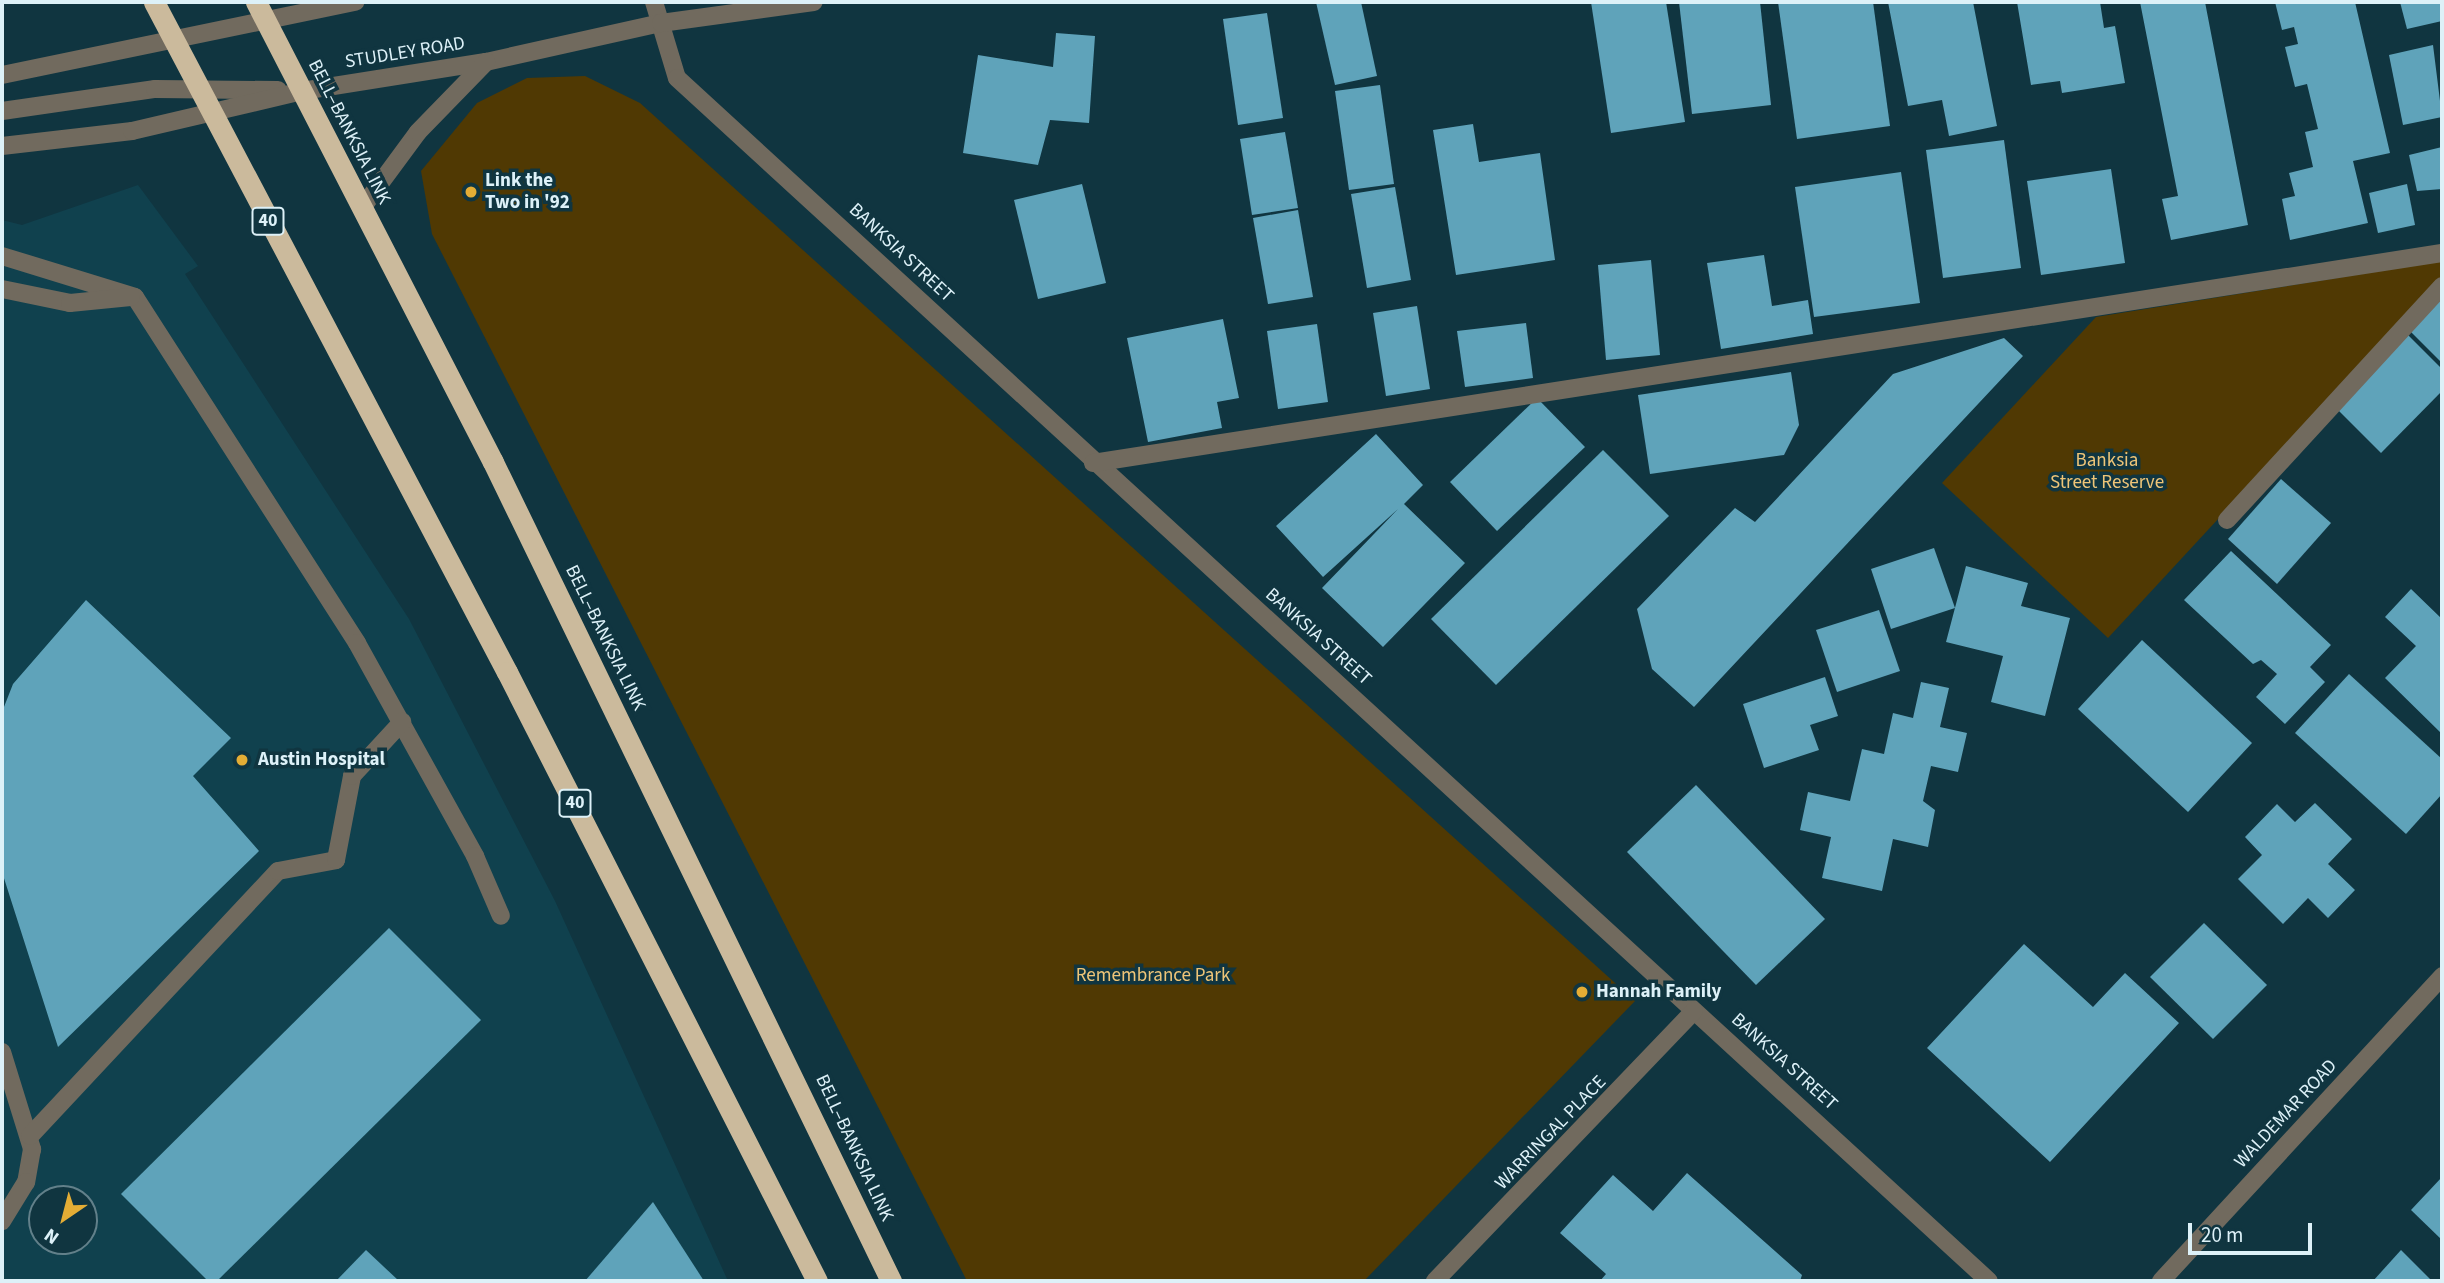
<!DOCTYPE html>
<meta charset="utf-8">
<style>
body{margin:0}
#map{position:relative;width:2444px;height:1283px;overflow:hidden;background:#103540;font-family:"Source Sans 3",sans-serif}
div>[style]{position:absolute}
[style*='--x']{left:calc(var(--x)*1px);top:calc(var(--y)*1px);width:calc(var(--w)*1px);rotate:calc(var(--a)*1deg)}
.built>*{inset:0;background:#10414e}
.green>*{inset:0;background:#503903}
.building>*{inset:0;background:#5fa3ba}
.minor>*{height:18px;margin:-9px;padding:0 9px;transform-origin:9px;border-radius:9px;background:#716a5e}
.highway>*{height:21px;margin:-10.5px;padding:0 10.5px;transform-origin:10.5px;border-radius:10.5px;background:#cbba9c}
.dots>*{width:19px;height:19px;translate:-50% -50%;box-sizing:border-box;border:4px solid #103540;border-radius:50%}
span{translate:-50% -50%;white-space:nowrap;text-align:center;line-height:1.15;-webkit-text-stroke:7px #103540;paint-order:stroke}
.shield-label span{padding:2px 5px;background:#103540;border:2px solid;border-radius:5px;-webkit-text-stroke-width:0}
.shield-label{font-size:18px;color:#ddf1f8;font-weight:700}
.street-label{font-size:19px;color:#ddf1f8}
.poi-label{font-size:19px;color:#ddf1f8;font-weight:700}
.left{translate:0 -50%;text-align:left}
.park-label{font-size:19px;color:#eec578}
.frame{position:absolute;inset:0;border:4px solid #ddf1f8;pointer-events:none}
.north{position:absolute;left:28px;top:1185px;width:70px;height:70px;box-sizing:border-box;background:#103540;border:2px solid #62808a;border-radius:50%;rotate:215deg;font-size:19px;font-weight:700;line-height:28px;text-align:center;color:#ddf1f8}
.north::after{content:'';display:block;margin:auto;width:24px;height:32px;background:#e4ad35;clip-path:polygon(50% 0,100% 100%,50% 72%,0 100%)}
.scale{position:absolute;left:2188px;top:1223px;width:124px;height:32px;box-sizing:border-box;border:4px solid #ddf1f8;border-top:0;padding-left:9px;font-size:21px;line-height:24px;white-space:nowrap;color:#ddf1f8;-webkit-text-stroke:5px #103540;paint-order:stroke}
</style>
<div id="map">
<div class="built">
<div style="clip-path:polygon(evenodd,138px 185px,198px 266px,185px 274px,409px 619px,555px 901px,728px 1281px,2px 1281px,2px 220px,22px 225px,138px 185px,42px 1199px,84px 1199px,84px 1241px,42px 1241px,42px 1199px)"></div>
</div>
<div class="green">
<div style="clip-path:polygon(585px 76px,640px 103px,1635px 1001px,1364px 1281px,967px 1281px,432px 234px,421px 171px,477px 103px,527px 78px)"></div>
<div style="clip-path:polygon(2442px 261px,2442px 277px,2108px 638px,1942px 483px,2096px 317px)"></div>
</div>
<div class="building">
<div style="clip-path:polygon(1316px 2px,1361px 2px,1377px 76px,1335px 85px)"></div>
<div style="clip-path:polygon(1591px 2px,1666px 2px,1685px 122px,1611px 133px)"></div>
<div style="clip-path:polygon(1679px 2px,1760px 2px,1771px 105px,1692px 114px)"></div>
<div style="clip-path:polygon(1778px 2px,1873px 2px,1890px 126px,1797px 139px)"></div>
<div style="clip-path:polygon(1888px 2px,1973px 2px,1997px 126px,1949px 136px,1942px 100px,1908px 106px)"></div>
<div style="clip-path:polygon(2017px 2px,2100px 2px,2104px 28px,2115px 26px,2125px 83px,2062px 93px,2060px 81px,2031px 85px)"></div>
<div style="clip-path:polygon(2140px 2px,2205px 2px,2248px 225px,2171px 240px,2162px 199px,2178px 196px)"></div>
<div style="clip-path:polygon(2275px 2px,2355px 2px,2390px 153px,2353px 161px,2368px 223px,2290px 240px,2282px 199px,2295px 196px,2289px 173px,2313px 167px,2305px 132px,2318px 129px,2307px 84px,2295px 87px,2285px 47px,2298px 44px,2294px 27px,2282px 30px)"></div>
<div style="clip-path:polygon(2400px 2px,2442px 2px,2442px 21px,2407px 29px)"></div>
<div style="clip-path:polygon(1267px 13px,1283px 118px,1238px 125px,1223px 19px)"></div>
<div style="clip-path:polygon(1056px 33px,1095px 36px,1089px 123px,1050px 120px,1038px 165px,963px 153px,978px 55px,1053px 67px)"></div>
<div style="clip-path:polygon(2433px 45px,2442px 117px,2403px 125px,2389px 55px)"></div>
<div style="clip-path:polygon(1380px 85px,1394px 184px,1349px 190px,1335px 91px)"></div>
<div style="clip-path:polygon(1473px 124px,1479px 162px,1540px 153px,1555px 260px,1456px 275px,1433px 130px)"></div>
<div style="clip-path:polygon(1285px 132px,1298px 208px,1252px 215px,1240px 139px)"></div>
<div style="clip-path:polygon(2004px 140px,2021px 268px,1943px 278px,1926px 150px)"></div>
<div style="clip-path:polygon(2442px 147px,2442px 189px,2417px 191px,2409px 155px)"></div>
<div style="clip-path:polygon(2111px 169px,2125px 263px,2041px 275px,2027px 181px)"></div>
<div style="clip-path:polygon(1901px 172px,1920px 303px,1814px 317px,1795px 187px)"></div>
<div style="clip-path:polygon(1082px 184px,1106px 283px,1038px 299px,1014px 200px)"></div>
<div style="clip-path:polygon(2407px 184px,2415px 225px,2378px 233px,2369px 193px)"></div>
<div style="clip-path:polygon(1395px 187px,1411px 280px,1367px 288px,1351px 194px)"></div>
<div style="clip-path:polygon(1298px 210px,1313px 297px,1268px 304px,1253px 218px)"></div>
<div style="clip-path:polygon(1764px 255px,1772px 306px,1808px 300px,1813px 334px,1721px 349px,1707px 263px)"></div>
<div style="clip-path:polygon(1651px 260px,1660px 355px,1606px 360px,1598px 265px)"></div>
<div style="clip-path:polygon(2442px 286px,2442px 363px,2404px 325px)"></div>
<div style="clip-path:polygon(1417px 306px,1430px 389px,1386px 396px,1373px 313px)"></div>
<div style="clip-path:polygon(1223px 319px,1239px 398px,1217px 402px,1222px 428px,1148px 442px,1127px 338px)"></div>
<div style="clip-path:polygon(1526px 323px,1533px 378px,1465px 387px,1457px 331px)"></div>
<div style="clip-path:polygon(1317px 324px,1328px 402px,1278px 409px,1267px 331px)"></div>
<div style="clip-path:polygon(2405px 332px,2442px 369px,2442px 391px,2381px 453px,2333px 405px)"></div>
<div style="clip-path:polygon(2004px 338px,2023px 356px,1694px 707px,1652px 669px,1637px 609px,1735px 508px,1755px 522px,1893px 374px)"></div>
<div style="clip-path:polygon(1791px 372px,1799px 425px,1784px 455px,1650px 474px,1638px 395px)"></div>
<div style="clip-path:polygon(1537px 398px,1585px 447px,1497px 531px,1450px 482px)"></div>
<div style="clip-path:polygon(1376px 434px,1423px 485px,1404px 504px,1465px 563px,1383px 647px,1322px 588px,1398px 509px,1323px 577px,1276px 526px)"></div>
<div style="clip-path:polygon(1603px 450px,1669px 516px,1496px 685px,1431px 619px)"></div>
<div style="clip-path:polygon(2281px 479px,2331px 523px,2277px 584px,2228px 539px)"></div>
<div style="clip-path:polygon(1934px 548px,1955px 608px,1891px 629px,1871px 569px)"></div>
<div style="clip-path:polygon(2231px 551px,2331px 645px,2310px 667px,2325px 682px,2285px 724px,2256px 697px,2277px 674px,2261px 660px,2253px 664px,2184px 600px)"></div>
<div style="clip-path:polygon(1966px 566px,2028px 583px,2021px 606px,2070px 618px,2045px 716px,1991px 702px,2003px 656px,1946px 642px)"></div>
<div style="clip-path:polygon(2411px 589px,2442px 619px,2442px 734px,2385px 678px,2416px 646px,2385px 617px)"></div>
<div style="clip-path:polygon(86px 600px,231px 738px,193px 776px,259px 851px,58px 1047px,2px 872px,2px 712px,13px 684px)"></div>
<div style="clip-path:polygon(1879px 610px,1900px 671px,1837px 692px,1816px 630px)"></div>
<div style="clip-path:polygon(2142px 640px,2252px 743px,2188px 812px,2078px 709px)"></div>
<div style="clip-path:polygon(2349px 674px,2442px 759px,2442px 794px,2406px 834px,2295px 733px)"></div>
<div style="clip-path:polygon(1825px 677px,1838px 716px,1810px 725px,1819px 750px,1764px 768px,1743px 704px)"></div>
<div style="clip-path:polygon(1921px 682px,1949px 688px,1940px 727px,1967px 733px,1958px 772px,1931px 766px,1923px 801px,1935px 810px,1928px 847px,1893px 839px,1882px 891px,1822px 878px,1831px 837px,1800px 830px,1808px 792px,1850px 801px,1862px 749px,1884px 754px,1893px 713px,1913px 718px)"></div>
<div style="clip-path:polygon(1696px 785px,1825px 919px,1756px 985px,1627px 852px)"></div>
<div style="clip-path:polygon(2315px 803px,2352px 839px,2328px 864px,2355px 890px,2328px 918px,2308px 898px,2283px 924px,2238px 879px,2262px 855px,2245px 837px,2277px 804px,2295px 822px)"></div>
<div style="clip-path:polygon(2204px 923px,2267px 985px,2213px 1039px,2150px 977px)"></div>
<div style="clip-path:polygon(389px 928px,481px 1020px,217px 1281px,208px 1281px,121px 1194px)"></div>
<div style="clip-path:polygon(2024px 944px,2093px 1007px,2125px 973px,2179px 1023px,2050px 1162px,1927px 1048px)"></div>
<div style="clip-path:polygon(1687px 1173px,1802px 1275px,1800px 1281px,1600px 1281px,1606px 1274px,1560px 1233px,1613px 1175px,1653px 1211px)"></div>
<div style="clip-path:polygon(2442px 1177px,2442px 1240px,2411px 1210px)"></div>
<div style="clip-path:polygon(653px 1202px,704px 1281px,585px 1281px)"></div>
<div style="clip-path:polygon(366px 1250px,399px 1281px,336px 1281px)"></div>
<div style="clip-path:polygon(2401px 1250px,2432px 1281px,2373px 1281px)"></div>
</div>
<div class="minor">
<div style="--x:654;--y:2;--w:79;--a:73.2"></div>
<div style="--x:677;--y:78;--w:1780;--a:42.52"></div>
<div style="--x:2;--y:75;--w:361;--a:-11.7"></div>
<div style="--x:2;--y:111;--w:155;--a:-8.2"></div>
<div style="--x:155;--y:89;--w:123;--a:0.5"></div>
<div style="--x:2;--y:146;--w:131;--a:-6.6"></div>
<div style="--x:132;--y:131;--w:175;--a:-13.2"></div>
<div style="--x:302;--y:91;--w:186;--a:-9"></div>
<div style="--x:486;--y:62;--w:179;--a:-12.6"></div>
<div style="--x:661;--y:23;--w:154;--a:-7.8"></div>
<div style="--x:362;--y:208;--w:94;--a:-53.6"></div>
<div style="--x:418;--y:132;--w:98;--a:-45.8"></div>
<div style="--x:2;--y:256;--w:139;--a:17.1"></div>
<div style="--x:135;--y:297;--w:411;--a:57.3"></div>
<div style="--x:357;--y:643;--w:244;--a:61"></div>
<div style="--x:475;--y:856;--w:65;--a:66.6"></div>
<div style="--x:2;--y:289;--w:69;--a:11.6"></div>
<div style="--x:70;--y:303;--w:61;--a:-5.6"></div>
<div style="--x:1093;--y:463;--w:1365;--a:-8.85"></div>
<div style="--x:2227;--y:520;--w:318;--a:-47.4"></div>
<div style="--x:2;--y:1052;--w:102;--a:72.8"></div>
<div style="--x:32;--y:1149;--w:34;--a:100"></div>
<div style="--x:26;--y:1182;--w:46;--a:121.6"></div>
<div style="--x:30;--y:1136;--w:363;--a:-46.9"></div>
<div style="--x:278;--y:871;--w:59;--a:-10.7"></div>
<div style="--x:336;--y:860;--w:86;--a:-79.2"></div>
<div style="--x:352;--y:776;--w:74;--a:-47.2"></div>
<div style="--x:1435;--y:1281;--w:374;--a:-46.2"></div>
<div style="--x:2161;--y:1281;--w:415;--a:-47.3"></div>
</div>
<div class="highway">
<div style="--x:154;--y:2;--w:757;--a:62.22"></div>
<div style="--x:507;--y:672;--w:683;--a:63.02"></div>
<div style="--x:256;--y:2;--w:517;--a:62.74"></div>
<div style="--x:493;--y:462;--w:911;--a:64.08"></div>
</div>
<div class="dots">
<div style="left:471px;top:192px;background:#e4ad35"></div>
<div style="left:242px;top:760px;background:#e4ad35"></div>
<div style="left:1582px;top:992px;background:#e4ad35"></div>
</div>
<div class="shield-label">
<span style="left:268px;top:221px">40</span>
<span style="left:575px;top:803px">40</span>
</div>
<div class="street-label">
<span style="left:405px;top:53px;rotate:-9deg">STUDLEY ROAD</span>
<span style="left:349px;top:132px;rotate:63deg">BELL–BANKSIA LINK</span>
<span style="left:901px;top:253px;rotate:43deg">BANKSIA STREET</span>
<span style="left:1318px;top:637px;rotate:42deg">BANKSIA STREET</span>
<span style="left:605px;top:638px;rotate:64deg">BELL–BANKSIA LINK</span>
<span style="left:1784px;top:1062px;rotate:42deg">BANKSIA STREET</span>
<span style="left:2286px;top:1114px;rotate:-47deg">WALDEMAR ROAD</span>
<span style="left:1551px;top:1133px;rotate:-46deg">WARRINGAL PLACE</span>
<span style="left:854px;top:1148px;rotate:65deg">BELL–BANKSIA LINK</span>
</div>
<div class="poi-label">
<span class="left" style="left:485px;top:192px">Link the<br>Two in '92</span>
<span class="left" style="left:258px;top:760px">Austin Hospital</span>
<span class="left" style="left:1596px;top:992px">Hannah Family</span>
</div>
<div class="park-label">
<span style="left:2107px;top:472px">Banksia<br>Street Reserve</span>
<span style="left:1153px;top:976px">Remembrance Park</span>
</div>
<div class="frame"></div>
<div class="north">N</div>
<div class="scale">20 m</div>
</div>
